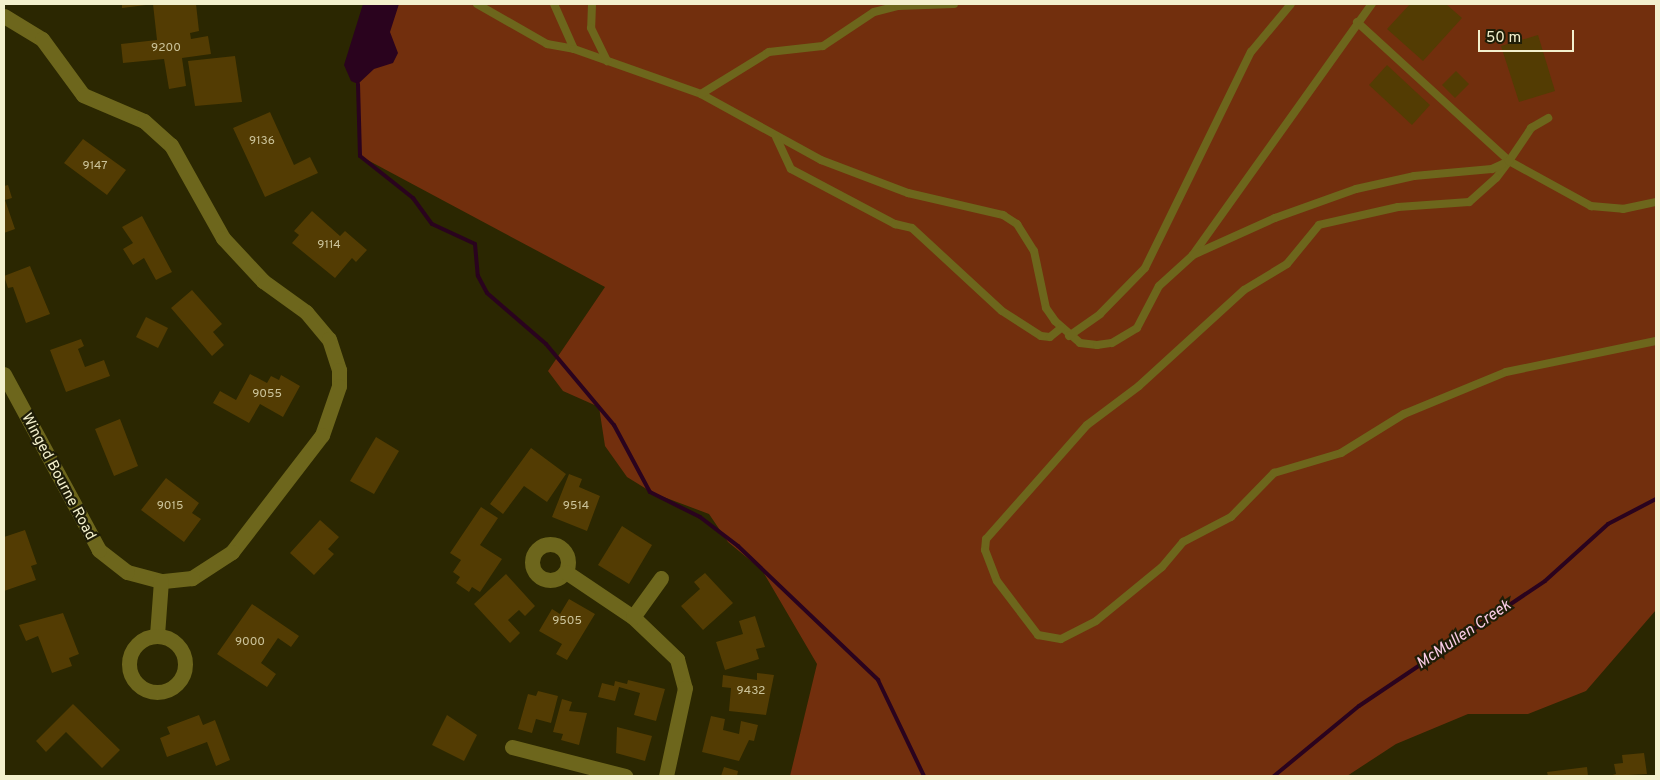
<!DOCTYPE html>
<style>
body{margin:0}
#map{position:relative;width:1660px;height:780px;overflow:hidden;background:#2b2701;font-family:Overpass,sans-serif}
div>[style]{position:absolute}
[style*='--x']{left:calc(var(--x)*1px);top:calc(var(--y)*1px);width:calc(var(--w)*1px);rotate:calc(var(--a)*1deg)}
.green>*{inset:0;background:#722f0d}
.water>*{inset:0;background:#2a031e}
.stream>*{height:4px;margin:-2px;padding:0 2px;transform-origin:2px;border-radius:2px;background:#2a031e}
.building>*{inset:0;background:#533c03}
.service>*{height:8px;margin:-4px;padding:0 4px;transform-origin:4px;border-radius:4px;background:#6d661c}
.minor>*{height:15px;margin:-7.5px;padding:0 7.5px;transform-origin:7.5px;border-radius:7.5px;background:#6d661c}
.minor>.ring{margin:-7.5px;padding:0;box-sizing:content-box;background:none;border:15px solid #6d661c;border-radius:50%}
span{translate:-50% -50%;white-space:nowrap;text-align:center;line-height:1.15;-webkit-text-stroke:4.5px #1f1d07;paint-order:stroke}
.number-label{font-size:12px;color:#cbc39a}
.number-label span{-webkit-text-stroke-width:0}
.street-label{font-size:15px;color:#f3f0cd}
.water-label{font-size:16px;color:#fbcde7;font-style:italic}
.frame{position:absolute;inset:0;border:5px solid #f3f0cd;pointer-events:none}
.scale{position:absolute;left:1478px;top:30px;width:96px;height:22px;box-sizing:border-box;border:2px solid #f3f0cd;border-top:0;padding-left:6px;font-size:15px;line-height:18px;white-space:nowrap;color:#f3f0cd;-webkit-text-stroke:4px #1f1d07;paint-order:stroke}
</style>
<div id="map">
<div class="green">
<div style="clip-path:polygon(375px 4px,1656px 4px,1656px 610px,1586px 691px,1528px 714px,1468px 714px,1396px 744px,1347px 776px,790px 776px,817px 664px,762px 570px,728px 542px,709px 514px,653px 493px,627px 477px,605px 446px,599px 407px,563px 391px,548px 371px,605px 287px,360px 156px,358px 84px,350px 65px)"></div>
</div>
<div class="water">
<div style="clip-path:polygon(363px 4px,399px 4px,390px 32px,398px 53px,393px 63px,374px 69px,358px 84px,351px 81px,344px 65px)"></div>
</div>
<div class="stream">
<div style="--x:358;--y:84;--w:72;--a:88.4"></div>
<div style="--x:360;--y:156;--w:68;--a:38.4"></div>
<div style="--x:413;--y:198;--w:32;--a:54"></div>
<div style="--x:432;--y:224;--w:47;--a:24.9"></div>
<div style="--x:475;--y:244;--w:32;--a:85"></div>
<div style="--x:478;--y:276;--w:19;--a:62"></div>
<div style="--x:487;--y:293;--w:78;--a:40.8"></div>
<div style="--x:546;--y:344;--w:106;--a:50"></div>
<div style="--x:614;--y:425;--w:76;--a:61.8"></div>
<div style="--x:650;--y:492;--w:56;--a:26.6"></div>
<div style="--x:700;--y:517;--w:48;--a:37.3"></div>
<div style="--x:738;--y:546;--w:194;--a:43.7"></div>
<div style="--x:878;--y:680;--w:106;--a:64.4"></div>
<div style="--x:1274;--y:776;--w:110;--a:-39.5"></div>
<div style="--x:1359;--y:706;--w:224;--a:-33.9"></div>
<div style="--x:1545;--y:581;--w:85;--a:-42.1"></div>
<div style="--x:1608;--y:524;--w:54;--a:-27.5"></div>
</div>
<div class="building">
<div style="clip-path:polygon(122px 4px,146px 4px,146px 5px,122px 8px)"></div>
<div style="clip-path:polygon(153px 4px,196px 4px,199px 31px,190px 33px,191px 39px,208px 36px,211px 54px,182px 58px,186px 86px,169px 89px,164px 59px,123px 63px,121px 44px,157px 40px)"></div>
<div style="clip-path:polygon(1410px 4px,1446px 4px,1462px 18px,1423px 61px,1387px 29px)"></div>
<div style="clip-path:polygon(1538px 35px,1555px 91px,1519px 102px,1501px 46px)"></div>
<div style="clip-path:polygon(235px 56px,242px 102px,195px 106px,188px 61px)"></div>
<div style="clip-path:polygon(1387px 65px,1430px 105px,1412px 125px,1369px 85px)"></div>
<div style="clip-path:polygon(1456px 71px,1469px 84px,1455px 98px,1442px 85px)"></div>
<div style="clip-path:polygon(270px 112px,294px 165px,310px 157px,318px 173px,265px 197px,233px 128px)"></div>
<div style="clip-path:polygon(83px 139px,126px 170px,107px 195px,64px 163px)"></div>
<div style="clip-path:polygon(8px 185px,12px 198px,5px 200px,15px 229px,4px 233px,4px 186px)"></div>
<div style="clip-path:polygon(312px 211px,340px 236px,345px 231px,367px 250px,356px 262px,352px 258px,335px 278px,292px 243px,299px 235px,294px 231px)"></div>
<div style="clip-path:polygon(142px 216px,172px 272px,156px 280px,144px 258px,133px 265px,123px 249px,133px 243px,122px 227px)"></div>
<div style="clip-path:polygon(30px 266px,50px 314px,26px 323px,13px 287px,8px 288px,4px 276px)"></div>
<div style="clip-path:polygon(192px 290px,222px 324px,213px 332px,224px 345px,212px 356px,171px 308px)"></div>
<div style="clip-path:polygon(146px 317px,168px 328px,158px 348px,136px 337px)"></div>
<div style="clip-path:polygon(81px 339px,84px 346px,78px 349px,85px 367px,104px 360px,110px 376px,66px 392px,50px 350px)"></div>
<div style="clip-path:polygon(250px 374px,267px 383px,271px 376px,279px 380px,281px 375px,300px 386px,283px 417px,260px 404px,249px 423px,213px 403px,220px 391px,236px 400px)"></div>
<div style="clip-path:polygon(120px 419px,138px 466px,114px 476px,95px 429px)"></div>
<div style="clip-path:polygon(376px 437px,399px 451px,374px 494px,350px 481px)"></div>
<div style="clip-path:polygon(531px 448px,566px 474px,547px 502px,524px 486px,503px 514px,490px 504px)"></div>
<div style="clip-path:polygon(569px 474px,582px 479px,579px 487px,600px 496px,587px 531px,552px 517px)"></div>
<div style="clip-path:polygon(166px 478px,199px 503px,192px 513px,201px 519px,184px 542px,141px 510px)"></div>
<div style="clip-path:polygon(481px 507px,498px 518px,480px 545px,502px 559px,480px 592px,472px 587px,469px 592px,456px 583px,460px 577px,453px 572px,461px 560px,450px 553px)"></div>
<div style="clip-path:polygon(320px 520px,339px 537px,328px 549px,334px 554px,314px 575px,290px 553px)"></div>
<div style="clip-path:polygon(622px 526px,652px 545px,629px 584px,598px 565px)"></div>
<div style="clip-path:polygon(25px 530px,37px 564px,31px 566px,36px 580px,4px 591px,4px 537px)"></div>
<div style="clip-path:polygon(705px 573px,733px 603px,703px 630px,681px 606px,700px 589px,694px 582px)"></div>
<div style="clip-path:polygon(506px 574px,535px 606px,525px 616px,519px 610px,508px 620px,520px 633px,510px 643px,474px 604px)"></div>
<div style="clip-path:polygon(569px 599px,595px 614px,567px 660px,556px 654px,562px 644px,539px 631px,552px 609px,560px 614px)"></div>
<div style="clip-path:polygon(252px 604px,299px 636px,291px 647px,278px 638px,261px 663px,276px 674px,267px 687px,217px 654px)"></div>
<div style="clip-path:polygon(63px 613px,79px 654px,69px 658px,72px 666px,52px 673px,38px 636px,26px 641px,19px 625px)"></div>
<div style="clip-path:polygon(755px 616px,765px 647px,756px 649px,759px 659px,725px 670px,716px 642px,743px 634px,739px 621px)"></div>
<div style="clip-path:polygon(757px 673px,774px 675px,766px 715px,729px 711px,731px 688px,722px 687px,723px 675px,757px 680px)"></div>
<div style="clip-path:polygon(628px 680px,665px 689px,656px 721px,634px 715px,640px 693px,619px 687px,615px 701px,598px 697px,602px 683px,614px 686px,615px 681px,627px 684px)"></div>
<div style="clip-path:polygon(538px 691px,558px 696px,551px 723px,536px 719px,532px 733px,518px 729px,528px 694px,536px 696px)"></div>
<div style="clip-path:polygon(562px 699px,572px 702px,569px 711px,587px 713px,579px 745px,561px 740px,563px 734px,553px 732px)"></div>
<div style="clip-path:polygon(73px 704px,120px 750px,102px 768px,66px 732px,46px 752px,36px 741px)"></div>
<div style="clip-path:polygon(199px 715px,203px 725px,215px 720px,230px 760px,216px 766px,207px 742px,167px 757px,160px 738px,170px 734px,167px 727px)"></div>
<div style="clip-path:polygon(447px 715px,477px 735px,464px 761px,432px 745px)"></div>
<div style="clip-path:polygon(711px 716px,725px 719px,723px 730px,739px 734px,741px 721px,758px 725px,754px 741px,749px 740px,739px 761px,702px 752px)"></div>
<div style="clip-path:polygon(617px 727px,652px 736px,645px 761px,616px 753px)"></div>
<div style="clip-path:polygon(1644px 753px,1647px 774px,1609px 776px,1616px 774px,1614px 764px,1623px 763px,1622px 755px)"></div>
<div style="clip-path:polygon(724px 767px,738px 771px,737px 776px,721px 776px)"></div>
<div style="clip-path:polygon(1587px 767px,1588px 776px,1548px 776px,1547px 772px)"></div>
</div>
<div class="service">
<div style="--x:477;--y:4;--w:81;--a:29.7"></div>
<div style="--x:547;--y:44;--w:27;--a:10"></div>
<div style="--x:554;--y:4;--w:49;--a:66"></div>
<div style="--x:574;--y:49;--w:135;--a:19.5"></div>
<div style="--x:701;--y:94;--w:137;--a:28.8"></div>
<div style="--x:821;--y:160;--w:93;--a:20.8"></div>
<div style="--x:908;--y:193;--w:98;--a:13"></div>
<div style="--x:1003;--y:215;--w:17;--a:33"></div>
<div style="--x:1017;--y:224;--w:32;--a:58"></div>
<div style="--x:1034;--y:251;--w:58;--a:78.1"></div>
<div style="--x:1046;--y:308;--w:16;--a:55"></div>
<div style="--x:1055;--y:321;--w:33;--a:41"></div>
<div style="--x:1080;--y:343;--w:17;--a:7"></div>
<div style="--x:1097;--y:345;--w:15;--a:-8"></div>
<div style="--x:1112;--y:343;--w:29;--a:-31"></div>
<div style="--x:1137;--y:328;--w:47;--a:-62.4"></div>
<div style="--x:1159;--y:286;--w:45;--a:-42.3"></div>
<div style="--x:1192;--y:256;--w:310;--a:-54.5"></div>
<div style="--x:592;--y:4;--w:24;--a:92"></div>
<div style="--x:591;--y:28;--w:37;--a:64"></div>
<div style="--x:1357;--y:22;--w:206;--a:42.4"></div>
<div style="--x:1509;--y:161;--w:94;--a:28.8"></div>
<div style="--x:1591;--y:206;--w:32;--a:5"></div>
<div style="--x:1623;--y:209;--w:34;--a:-12"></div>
<div style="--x:701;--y:94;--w:80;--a:-31.7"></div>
<div style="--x:769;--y:52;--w:54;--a:-6.3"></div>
<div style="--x:823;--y:46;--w:61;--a:-33.7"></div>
<div style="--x:874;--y:12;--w:25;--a:-14"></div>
<div style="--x:898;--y:6;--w:56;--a:-2"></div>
<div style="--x:776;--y:137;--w:35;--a:65"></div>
<div style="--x:791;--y:169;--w:118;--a:27.9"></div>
<div style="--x:895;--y:224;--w:17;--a:13"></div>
<div style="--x:912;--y:228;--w:122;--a:42.7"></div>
<div style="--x:1002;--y:311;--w:46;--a:32.7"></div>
<div style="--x:1041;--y:336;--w:9;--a:6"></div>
<div style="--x:1050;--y:337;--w:14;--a:-39"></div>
<div style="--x:1509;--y:161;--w:21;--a:127"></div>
<div style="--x:1496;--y:178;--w:36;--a:138"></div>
<div style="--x:1469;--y:202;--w:71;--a:176"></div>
<div style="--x:1398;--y:207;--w:81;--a:167.2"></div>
<div style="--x:1319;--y:225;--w:50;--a:129.4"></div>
<div style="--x:1287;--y:264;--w:50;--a:148.8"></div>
<div style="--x:1244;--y:290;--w:142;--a:137.6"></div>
<div style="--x:1139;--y:386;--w:65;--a:143.1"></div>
<div style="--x:1087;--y:425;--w:152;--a:131.5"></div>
<div style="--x:986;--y:539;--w:11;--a:95"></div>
<div style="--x:985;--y:550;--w:33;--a:69"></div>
<div style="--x:997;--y:581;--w:68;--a:52.8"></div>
<div style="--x:1038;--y:635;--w:23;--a:10"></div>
<div style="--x:1061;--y:639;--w:39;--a:-27"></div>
<div style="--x:1096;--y:621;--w:85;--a:-39.3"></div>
<div style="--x:1162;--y:567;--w:33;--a:-50"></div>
<div style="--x:1183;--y:542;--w:54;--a:-27.5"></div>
<div style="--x:1231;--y:517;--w:62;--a:-45.7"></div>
<div style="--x:1274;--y:473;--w:70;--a:-16.6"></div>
<div style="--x:1341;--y:453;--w:74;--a:-31.8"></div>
<div style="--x:1404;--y:414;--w:110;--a:-22.4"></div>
<div style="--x:1506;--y:372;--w:153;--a:-11.7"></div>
<div style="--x:1193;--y:255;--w:90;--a:-24.3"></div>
<div style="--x:1275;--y:218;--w:86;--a:-19.7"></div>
<div style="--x:1356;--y:189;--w:59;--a:-12.6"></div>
<div style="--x:1414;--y:176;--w:78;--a:-5.1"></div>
<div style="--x:1492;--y:169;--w:19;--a:-25"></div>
<div style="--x:1509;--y:161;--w:40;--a:-56"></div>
<div style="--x:1531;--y:128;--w:20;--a:-30"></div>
<div style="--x:1069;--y:336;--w:38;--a:-35"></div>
<div style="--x:1100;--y:314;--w:64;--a:-45.6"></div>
<div style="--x:1145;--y:268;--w:241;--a:-63.9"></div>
<div style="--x:1251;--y:52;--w:62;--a:-50.2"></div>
</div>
<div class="minor">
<div style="--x:4;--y:16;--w:44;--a:31.2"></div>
<div style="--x:42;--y:39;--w:69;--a:53.8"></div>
<div style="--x:83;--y:95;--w:66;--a:23.1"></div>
<div style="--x:144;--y:121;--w:36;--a:42"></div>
<div style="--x:171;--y:145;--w:107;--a:60.8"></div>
<div style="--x:223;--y:238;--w:59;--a:47.1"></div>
<div style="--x:263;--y:281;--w:53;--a:35.8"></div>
<div style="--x:306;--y:312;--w:35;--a:50"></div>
<div style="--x:329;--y:339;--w:33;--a:72"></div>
<div style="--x:339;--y:370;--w:16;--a:90"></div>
<div style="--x:339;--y:386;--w:52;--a:109.1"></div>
<div style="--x:322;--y:435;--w:148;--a:127.6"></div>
<div style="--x:232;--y:552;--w:48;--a:147"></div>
<div style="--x:192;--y:578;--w:31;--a:174"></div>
<div style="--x:161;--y:581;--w:35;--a:-165"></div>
<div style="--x:127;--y:572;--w:36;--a:-142"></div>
<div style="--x:99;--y:550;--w:200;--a:-118.4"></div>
<div class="ring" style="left:532px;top:544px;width:21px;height:21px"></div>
<div style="--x:566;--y:572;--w:81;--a:33.9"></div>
<div style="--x:633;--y:617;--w:61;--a:43.7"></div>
<div style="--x:677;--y:659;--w:30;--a:75"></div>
<div style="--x:685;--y:688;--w:90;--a:102.2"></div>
<div style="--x:633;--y:617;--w:48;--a:-54.3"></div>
<div style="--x:157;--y:635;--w:54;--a:-85.8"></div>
<div class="ring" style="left:129px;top:636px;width:41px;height:41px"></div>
<div style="--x:512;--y:747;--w:117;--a:14.4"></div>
</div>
<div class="number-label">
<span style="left:166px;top:49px">9200</span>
<span style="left:262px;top:142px">9136</span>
<span style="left:95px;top:167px">9147</span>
<span style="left:329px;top:246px">9114</span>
<span style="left:267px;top:395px">9055</span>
<span style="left:170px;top:507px">9015</span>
<span style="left:576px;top:507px">9514</span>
<span style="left:567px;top:622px">9505</span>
<span style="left:250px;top:643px">9000</span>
<span style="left:751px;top:692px">9432</span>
</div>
<div class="street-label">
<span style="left:58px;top:477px;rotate:62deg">Winged Bourne Road</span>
</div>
<div class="water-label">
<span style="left:1464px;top:635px;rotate:-34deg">McMullen Creek</span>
</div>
<div class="frame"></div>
<div class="scale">50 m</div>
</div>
